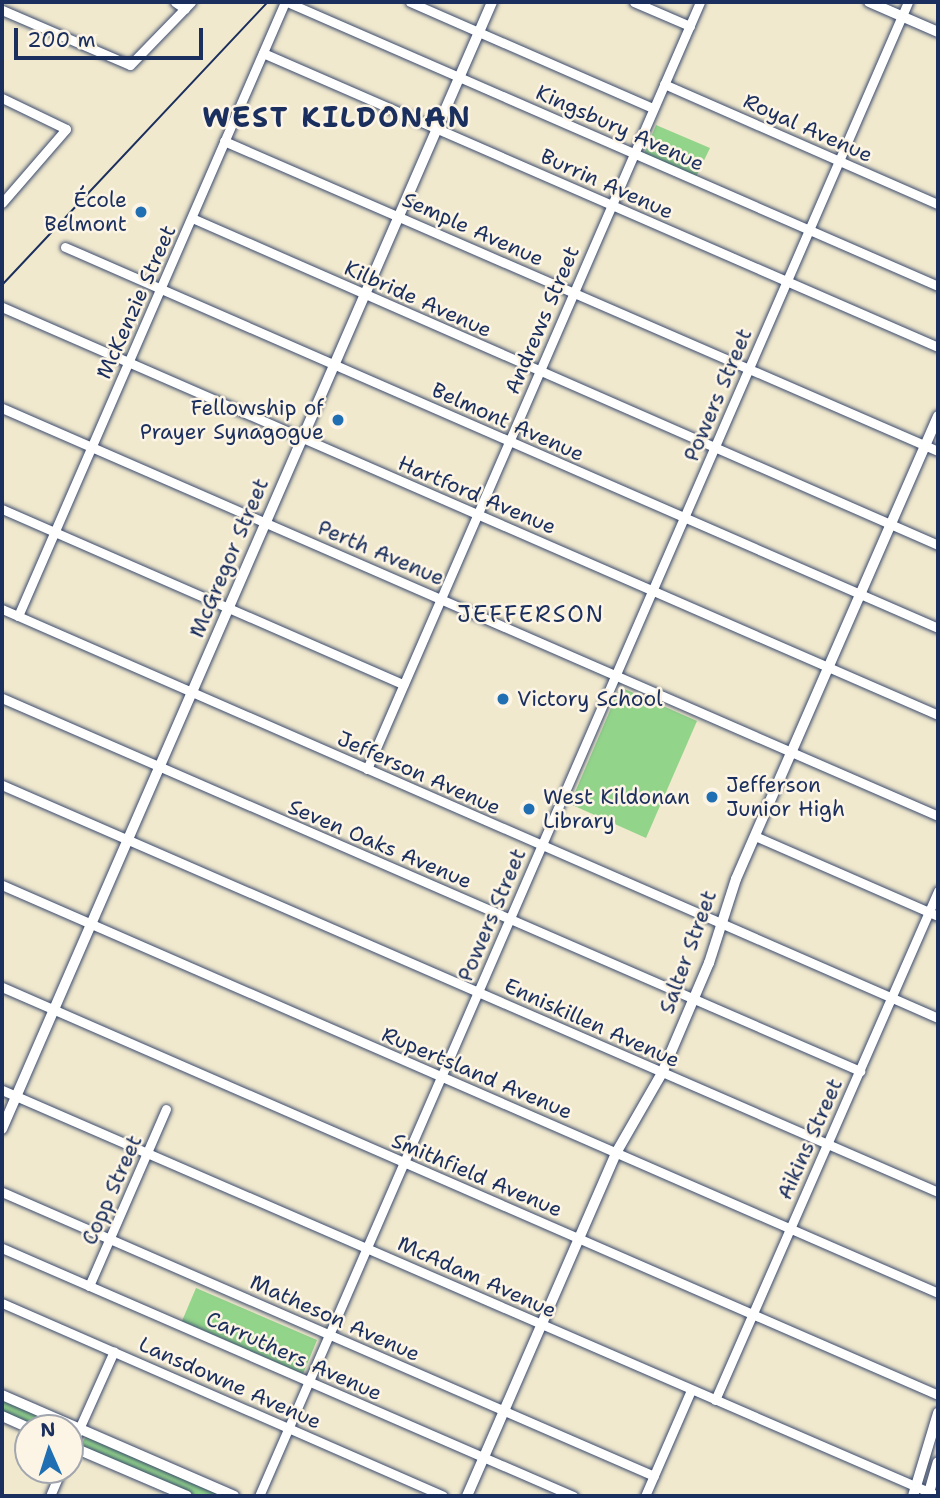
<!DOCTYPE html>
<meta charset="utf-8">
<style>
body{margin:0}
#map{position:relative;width:940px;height:1498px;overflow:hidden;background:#f1e9cd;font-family:"Shantell Sans",sans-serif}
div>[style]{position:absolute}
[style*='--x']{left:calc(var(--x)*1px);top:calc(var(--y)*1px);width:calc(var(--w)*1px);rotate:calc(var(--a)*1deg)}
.green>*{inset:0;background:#93d48b}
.roads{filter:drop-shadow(0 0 2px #3b4b6f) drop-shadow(0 0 2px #3b4b6f)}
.minor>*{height:9px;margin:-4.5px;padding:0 4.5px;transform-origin:4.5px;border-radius:4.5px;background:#fff}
.major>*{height:10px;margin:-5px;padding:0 5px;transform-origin:5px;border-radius:5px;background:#fff}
.rail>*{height:2px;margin:-1px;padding:0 1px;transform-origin:1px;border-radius:1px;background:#1b2f5e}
.dots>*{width:19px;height:19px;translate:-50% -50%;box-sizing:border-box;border:4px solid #fcf5e5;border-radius:50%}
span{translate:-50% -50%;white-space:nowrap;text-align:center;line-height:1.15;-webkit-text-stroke:5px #fcf5e5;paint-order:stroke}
.street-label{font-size:21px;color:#1b2f5e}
.poi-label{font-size:21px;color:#1b2f5e}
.right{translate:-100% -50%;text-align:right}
.left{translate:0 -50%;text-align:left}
.neighbourhood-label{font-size:23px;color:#1b2f5e;letter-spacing:2px}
.district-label{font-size:28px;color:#1b2f5e;font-weight:700;letter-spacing:2px}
.frame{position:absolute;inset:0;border:4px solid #1b2f5e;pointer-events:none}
.north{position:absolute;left:14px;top:1414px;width:70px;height:70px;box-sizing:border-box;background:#fcf5e5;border:2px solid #a2a6af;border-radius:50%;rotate:357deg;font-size:19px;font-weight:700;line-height:28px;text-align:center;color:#1b2f5e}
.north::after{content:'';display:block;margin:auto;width:24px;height:32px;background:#1f6fb2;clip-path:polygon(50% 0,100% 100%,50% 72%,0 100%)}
.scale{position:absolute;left:14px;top:28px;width:189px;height:32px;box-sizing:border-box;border:4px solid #1b2f5e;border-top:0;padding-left:9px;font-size:21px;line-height:24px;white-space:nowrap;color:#1b2f5e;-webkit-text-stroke:5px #fcf5e5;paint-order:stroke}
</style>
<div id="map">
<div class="green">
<div style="clip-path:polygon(656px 125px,710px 148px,696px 177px,644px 154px)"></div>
<div style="clip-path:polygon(620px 687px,697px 721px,646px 838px,570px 804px)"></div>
<div style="clip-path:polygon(196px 1288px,317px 1340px,303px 1374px,182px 1321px)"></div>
<div style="clip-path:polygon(2px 1400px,66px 1428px,38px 1428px,2px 1412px)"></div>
<div style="clip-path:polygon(86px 1437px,223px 1496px,196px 1496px,80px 1445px)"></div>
</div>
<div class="roads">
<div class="minor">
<div style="--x:175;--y:2;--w:12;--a:35"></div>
<div style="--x:287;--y:2;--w:710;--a:23.57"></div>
<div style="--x:410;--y:2;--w:265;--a:23.6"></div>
<div style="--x:634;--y:2;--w:61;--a:23.2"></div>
<div style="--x:2;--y:10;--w:139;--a:23.3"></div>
<div style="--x:130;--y:65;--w:88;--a:-45.9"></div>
<div style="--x:263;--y:53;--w:736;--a:23.54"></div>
<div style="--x:664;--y:84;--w:299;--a:23.7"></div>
<div style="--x:2;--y:98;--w:71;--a:25.8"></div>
<div style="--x:66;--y:129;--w:98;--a:130.9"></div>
<div style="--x:224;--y:141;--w:778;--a:23.47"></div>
<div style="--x:192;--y:218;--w:815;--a:23.67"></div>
<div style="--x:65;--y:247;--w:953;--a:23.58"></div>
<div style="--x:2;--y:307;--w:1021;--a:23.55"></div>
<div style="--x:2;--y:408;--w:1021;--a:23.55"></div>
<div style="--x:2;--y:509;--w:438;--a:23.6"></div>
<div style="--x:2;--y:609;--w:1021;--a:23.6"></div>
<div style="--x:18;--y:616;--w:670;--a:-66.5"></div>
<div style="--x:2;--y:698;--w:936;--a:23.5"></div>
<div style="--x:367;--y:769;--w:836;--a:-66.53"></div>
<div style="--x:2;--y:785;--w:1021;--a:23.5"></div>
<div style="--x:755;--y:836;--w:200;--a:23.6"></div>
<div style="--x:2;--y:885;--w:1021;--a:23.55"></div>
<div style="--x:2;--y:987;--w:1021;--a:23.55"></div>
<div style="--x:2;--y:1090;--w:1020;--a:23.45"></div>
<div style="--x:2;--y:1192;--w:711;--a:23.54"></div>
<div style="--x:2;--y:1248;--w:623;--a:23.48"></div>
<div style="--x:89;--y:1286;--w:193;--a:-66.5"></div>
<div style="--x:2;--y:1303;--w:481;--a:23.6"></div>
<div style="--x:715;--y:1400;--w:556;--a:-66.34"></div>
<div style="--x:70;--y:1449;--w:107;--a:-65.8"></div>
<div style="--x:50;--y:1496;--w:28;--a:-67"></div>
<div style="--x:259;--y:1496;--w:1629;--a:-66.52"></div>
<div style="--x:645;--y:1496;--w:116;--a:-66.5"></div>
</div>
<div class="major">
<div style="--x:869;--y:2;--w:75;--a:23.5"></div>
<div style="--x:2;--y:1129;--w:1229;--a:-66.5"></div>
<div style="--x:2;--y:1395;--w:253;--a:23.5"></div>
<div style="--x:2;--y:1416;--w:30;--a:24"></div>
<div style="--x:70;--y:1446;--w:127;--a:23.1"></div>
<div style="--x:467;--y:1496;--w:374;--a:-66.5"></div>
<div style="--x:616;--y:1153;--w:92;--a:-60.1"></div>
<div style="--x:662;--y:1073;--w:120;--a:-66.9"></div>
<div style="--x:709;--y:963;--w:88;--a:-72.2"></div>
<div style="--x:736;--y:879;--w:505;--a:-66.43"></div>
<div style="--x:913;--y:1496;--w:87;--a:-73.2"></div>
<div style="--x:928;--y:1496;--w:35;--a:-74"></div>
</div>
</div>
<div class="rail">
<div style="--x:2;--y:285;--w:388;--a:-46.8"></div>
</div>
<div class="dots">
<div style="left:141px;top:212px;background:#1f6fb2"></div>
<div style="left:338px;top:420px;background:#1f6fb2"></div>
<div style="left:503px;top:699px;background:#1f6fb2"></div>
<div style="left:712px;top:797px;background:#1f6fb2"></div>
<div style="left:529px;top:809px;background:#1f6fb2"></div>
</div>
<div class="street-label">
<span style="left:620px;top:128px;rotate:24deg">Kingsbury Avenue</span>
<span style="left:808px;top:128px;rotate:24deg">Royal Avenue</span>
<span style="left:607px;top:184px;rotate:24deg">Burrin Avenue</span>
<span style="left:473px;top:229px;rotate:24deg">Semple Avenue</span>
<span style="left:418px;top:299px;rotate:24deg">Kilbride Avenue</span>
<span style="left:136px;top:302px;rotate:-66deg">McKenzie Street</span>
<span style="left:542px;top:320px;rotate:-67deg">Andrews Street</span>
<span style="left:718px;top:395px;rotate:-67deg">Powers Street</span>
<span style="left:508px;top:422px;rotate:24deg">Belmont Avenue</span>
<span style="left:477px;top:495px;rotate:23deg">Hartford Avenue</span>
<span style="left:381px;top:553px;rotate:23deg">Perth Avenue</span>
<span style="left:229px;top:558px;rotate:-67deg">McGregor Street</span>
<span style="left:419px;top:773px;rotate:24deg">Jefferson Avenue</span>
<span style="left:380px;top:844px;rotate:23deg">Seven Oaks Avenue</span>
<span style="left:492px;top:915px;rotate:-67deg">Powers Street</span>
<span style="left:688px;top:952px;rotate:-70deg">Salter Street</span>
<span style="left:592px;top:1023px;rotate:24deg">Enniskillen Avenue</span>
<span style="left:477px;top:1073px;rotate:23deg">Rupertsland Avenue</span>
<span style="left:810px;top:1139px;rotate:-66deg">Aikins Street</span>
<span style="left:477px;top:1175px;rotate:23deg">Smithfield Avenue</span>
<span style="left:112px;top:1190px;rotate:-66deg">Copp Street</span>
<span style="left:477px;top:1277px;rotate:24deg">McAdam Avenue</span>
<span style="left:335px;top:1318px;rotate:24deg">Matheson Avenue</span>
<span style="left:294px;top:1356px;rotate:24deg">Carruthers Avenue</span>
<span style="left:230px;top:1383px;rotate:24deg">Lansdowne Avenue</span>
</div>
<div class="poi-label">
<span class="right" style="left:127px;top:212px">École<br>Belmont</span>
<span class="right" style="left:324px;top:420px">Fellowship of<br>Prayer Synagogue</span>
<span class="left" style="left:517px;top:699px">Victory School</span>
<span class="left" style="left:726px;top:797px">Jefferson<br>Junior High</span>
<span class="left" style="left:543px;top:809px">West Kildonan<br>Library</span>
</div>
<div class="neighbourhood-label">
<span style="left:531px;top:614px">JEFFERSON</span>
</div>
<div class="district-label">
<span style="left:337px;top:117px">WEST KILDONAN</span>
</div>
<div class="frame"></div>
<div class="north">N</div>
<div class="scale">200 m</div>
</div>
